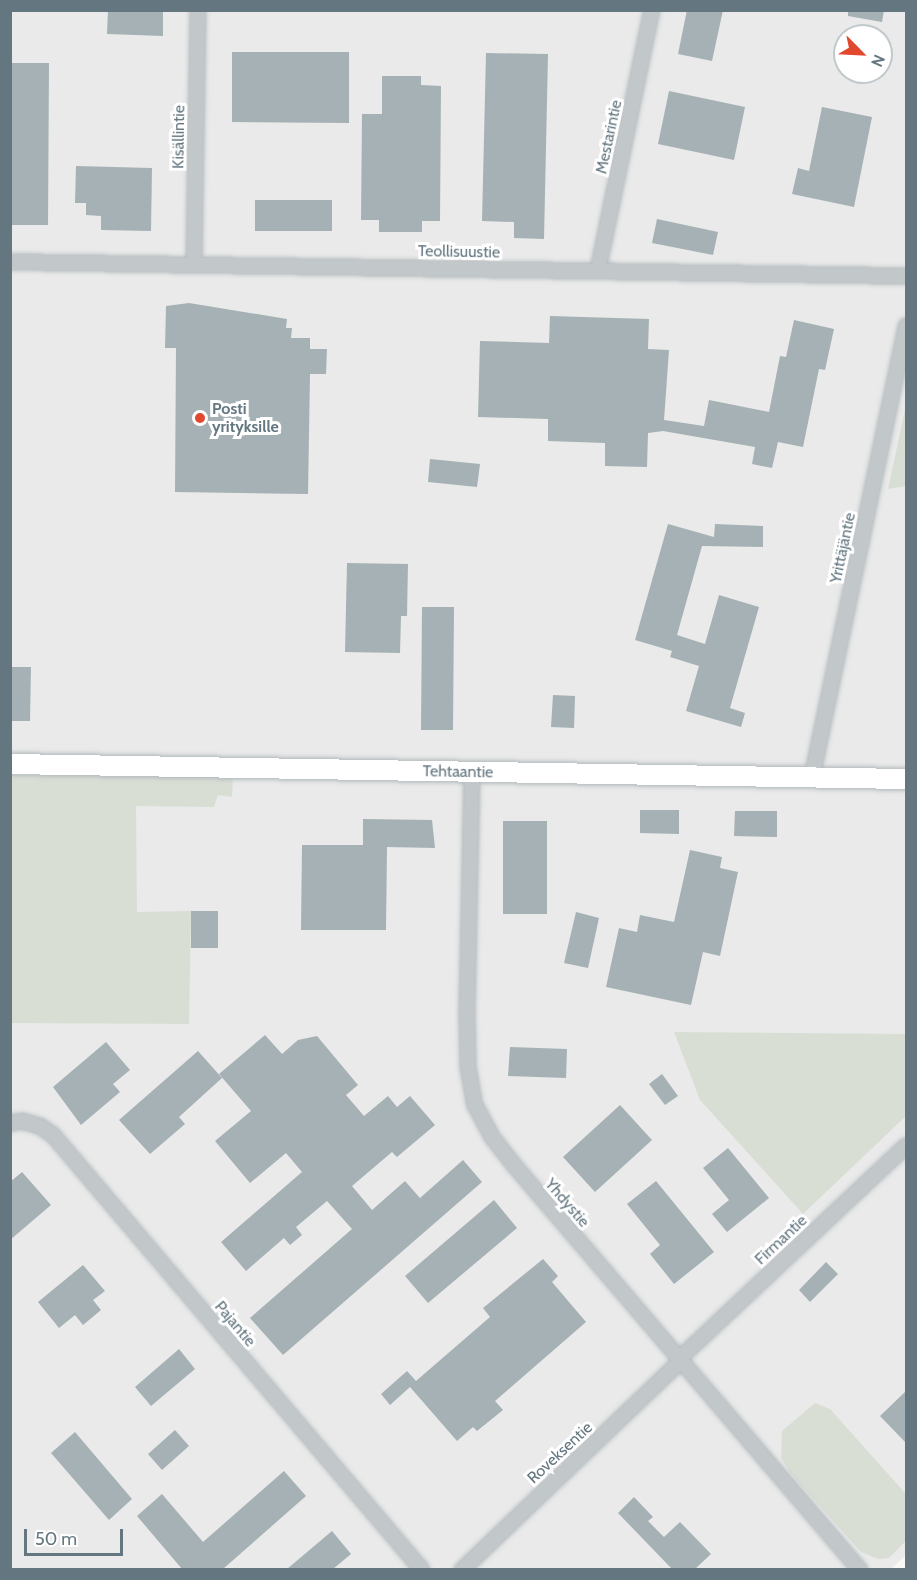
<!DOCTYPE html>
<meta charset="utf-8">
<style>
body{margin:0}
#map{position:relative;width:917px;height:1580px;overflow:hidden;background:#f9f8f6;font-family:Cabin,sans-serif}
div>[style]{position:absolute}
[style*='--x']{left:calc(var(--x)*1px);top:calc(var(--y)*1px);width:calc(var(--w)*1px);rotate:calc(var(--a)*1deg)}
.built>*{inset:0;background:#e9eae9}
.green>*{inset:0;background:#d9ded5}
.building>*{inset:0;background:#a6b1b5}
.roads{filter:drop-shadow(0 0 2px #b2b9bd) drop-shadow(0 0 2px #b2b9bd)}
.street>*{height:14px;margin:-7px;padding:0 7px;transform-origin:7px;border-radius:7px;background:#c2c7ca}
.secondary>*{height:20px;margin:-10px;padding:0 10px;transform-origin:10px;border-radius:10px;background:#fff}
.dots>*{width:16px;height:16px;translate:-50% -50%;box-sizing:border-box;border:3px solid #fff;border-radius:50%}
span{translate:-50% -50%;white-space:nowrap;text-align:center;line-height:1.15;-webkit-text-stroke:6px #fff;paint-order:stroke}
.street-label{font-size:16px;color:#647781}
.poi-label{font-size:16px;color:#647781;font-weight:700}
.left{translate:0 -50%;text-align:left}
.frame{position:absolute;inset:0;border:12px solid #647781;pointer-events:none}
.north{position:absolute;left:833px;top:24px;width:60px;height:60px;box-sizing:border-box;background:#fff;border:2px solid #c1c9cd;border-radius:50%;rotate:114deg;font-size:16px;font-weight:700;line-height:24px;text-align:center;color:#647781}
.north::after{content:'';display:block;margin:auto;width:21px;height:27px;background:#e1482e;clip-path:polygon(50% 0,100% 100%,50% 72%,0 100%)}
.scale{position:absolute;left:24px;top:1529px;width:99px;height:27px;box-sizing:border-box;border:3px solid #647781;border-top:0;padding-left:8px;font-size:18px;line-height:21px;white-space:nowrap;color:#647781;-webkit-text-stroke:4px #fff;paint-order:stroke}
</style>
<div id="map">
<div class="built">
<div style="clip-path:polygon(evenodd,11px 11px,906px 11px,906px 1555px,890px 1570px,11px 1570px,11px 11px,845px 36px,881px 36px,881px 72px,845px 72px,845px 36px)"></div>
</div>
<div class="green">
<div style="clip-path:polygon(906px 405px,906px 486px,888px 489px)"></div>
<div style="clip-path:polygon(11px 775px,233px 775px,232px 797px,218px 795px,214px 807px,136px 806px,137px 912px,191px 911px,189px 1024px,11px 1023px)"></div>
<div style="clip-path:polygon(674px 1032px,906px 1034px,906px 1116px,803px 1214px,700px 1100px)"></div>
<div style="clip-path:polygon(815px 1403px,830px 1409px,906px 1494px,906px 1541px,889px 1558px,878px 1559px,861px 1552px,791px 1474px,781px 1458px,782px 1431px)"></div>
</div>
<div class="building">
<div style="clip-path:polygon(108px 10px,163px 10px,163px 36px,107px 34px)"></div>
<div style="clip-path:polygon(687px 10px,723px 10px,712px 61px,678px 54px)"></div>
<div style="clip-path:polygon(848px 10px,884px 10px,882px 22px,848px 16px)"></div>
<div style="clip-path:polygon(232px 52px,349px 52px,349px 123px,232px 122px)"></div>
<div style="clip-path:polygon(486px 53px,548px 54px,544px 239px,514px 238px,514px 222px,482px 221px)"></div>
<div style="clip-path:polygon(10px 63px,49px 63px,48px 225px,10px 225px)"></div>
<div style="clip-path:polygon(382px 76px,421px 76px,421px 85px,441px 86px,440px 221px,422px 221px,422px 232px,379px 232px,379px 220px,361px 220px,362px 114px,382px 114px)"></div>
<div style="clip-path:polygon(669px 91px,745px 107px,734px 160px,658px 144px)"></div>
<div style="clip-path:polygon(822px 107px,872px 117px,854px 207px,792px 194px,798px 168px,809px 171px)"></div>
<div style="clip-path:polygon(76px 166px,152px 168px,151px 231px,101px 230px,101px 216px,86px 215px,86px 203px,75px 203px)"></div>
<div style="clip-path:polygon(255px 200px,332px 200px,332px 231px,255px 231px)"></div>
<div style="clip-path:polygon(657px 219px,718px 232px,713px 255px,652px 243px)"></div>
<div style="clip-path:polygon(189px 303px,287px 319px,286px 328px,292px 328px,291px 338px,310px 338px,310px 349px,327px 349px,326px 374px,310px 374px,308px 494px,175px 492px,176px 348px,165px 348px,166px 306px)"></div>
<div style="clip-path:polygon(550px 316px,649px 319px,648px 349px,669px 350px,664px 420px,704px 426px,709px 400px,769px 412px,780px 356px,786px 357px,794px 320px,834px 329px,825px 370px,819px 369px,803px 447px,778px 442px,772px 468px,752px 464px,755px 447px,663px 431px,648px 433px,647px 467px,605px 466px,605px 443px,548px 441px,548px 419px,478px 417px,480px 341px,549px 343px)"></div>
<div style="clip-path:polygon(430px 459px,480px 464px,477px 487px,428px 482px)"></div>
<div style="clip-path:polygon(668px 524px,714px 537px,715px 524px,763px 526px,763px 547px,702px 546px,677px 635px,705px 644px,719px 595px,759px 607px,730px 708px,745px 713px,741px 727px,686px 711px,699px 666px,670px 657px,672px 651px,635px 640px)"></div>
<div style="clip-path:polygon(347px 563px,408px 564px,407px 616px,401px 616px,400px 653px,345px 652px)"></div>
<div style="clip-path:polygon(422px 607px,454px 607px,453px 730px,421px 730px)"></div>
<div style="clip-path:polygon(10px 667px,31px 667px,30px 721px,10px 721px)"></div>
<div style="clip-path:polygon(553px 695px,575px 696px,574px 728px,551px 727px)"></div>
<div style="clip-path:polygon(640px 810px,679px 810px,679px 834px,640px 833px)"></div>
<div style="clip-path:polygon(735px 811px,777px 811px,777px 837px,734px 836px)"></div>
<div style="clip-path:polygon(363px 819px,432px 820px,435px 848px,387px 847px,386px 930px,301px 930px,302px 845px,363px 845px)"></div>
<div style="clip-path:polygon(503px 821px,547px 821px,547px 914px,503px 914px)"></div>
<div style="clip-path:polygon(690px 850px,722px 857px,720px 868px,738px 872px,720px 956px,703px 952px,691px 1005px,606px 987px,619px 928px,637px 932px,640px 915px,674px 922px)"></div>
<div style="clip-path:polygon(191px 911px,218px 911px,218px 948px,191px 948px)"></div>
<div style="clip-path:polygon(576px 912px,599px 918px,588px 968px,564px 963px)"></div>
<div style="clip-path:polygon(265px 1035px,282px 1054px,298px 1040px,317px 1036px,358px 1085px,346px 1095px,364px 1116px,388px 1096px,397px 1107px,410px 1096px,435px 1125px,397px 1157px,392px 1152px,352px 1186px,372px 1210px,405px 1181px,420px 1198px,463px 1160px,482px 1182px,283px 1355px,250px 1318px,352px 1229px,327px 1201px,296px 1227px,302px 1235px,290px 1245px,284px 1238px,246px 1271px,221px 1242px,302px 1172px,286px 1153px,250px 1183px,215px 1141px,251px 1111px,219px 1074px)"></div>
<div style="clip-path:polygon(106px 1042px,130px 1070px,113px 1084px,120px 1092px,81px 1125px,53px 1087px)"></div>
<div style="clip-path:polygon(510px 1047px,567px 1049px,566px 1078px,508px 1076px)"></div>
<div style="clip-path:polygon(198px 1051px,222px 1078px,179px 1117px,185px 1124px,150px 1154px,119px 1120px)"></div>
<div style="clip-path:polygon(662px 1074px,678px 1096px,665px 1105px,649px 1084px)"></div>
<div style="clip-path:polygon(620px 1105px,652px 1140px,595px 1192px,563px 1157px)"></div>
<div style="clip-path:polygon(728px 1148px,769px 1198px,727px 1232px,712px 1214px,729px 1200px,703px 1168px)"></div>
<div style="clip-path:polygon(22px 1172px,51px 1205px,10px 1240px,10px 1182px)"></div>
<div style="clip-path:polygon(656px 1181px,714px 1252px,674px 1284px,650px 1254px,660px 1245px,627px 1204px)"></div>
<div style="clip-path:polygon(494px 1200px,517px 1228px,428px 1303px,405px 1276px)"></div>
<div style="clip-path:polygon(543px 1259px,558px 1276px,552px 1282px,586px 1322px,495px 1401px,503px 1410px,477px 1431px,473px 1427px,457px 1441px,410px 1387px,390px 1405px,381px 1394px,407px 1371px,416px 1381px,490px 1317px,483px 1308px)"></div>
<div style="clip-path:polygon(826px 1262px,838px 1274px,810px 1302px,799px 1290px)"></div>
<div style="clip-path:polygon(83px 1265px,105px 1291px,93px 1300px,101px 1310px,83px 1325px,75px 1315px,59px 1328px,38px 1302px)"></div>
<div style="clip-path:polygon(179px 1349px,195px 1369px,151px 1406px,135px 1387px)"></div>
<div style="clip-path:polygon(906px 1391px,906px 1443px,880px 1416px)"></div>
<div style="clip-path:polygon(175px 1430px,189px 1446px,162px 1470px,148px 1454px)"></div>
<div style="clip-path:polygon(75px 1432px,132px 1499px,109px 1520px,51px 1453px)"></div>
<div style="clip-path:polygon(284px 1471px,306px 1496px,223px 1569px,182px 1569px,137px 1516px,162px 1494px,203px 1542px)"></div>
<div style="clip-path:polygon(634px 1497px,653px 1517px,648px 1521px,664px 1537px,680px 1522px,711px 1554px,695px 1569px,672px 1569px,618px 1513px)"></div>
<div style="clip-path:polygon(332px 1531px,351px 1554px,333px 1569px,287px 1569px)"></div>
</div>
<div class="roads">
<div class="street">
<div style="--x:10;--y:262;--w:896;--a:0.9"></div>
<div style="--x:194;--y:264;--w:254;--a:-89.1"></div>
<div style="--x:598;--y:270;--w:266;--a:-78.3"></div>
<div style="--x:472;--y:772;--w:246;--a:91.2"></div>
<div style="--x:467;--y:1018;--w:49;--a:88.8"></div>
<div style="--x:468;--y:1067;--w:39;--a:80"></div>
<div style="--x:475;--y:1105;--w:36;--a:62"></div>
<div style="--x:492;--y:1137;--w:34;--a:52"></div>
<div style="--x:513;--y:1164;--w:534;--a:49.48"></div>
<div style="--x:812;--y:777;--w:461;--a:-78.2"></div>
<div style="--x:10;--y:1123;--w:12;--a:-9"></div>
<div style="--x:22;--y:1121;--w:19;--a:16"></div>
<div style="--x:40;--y:1126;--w:16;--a:35"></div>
<div style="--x:53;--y:1135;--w:570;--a:49.69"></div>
<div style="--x:679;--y:1359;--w:311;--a:-43.2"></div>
<div style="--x:462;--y:1570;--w:303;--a:-43.7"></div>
</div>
<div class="secondary">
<div style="--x:10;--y:764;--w:896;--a:0.96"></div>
</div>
</div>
<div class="dots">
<div style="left:200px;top:418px;background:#e1482e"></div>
</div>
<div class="street-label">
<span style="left:179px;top:137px;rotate:-89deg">Kisällintie</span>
<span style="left:609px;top:137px;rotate:-78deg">Mestarintie</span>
<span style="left:459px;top:252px;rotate:1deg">Teollisuustie</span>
<span style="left:843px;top:548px;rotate:-78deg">Yrittäjäntie</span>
<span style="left:458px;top:772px;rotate:1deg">Tehtaantie</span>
<span style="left:567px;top:1203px;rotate:49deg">Yhdystie</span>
<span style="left:781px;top:1240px;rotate:-43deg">Firmantie</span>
<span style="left:235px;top:1324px;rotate:50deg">Pajantie</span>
<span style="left:560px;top:1453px;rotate:-43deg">Roveksentie</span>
</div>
<div class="poi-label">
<span class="left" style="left:212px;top:418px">Posti<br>yrityksille</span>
</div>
<div class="frame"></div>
<div class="north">N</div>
<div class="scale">50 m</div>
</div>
